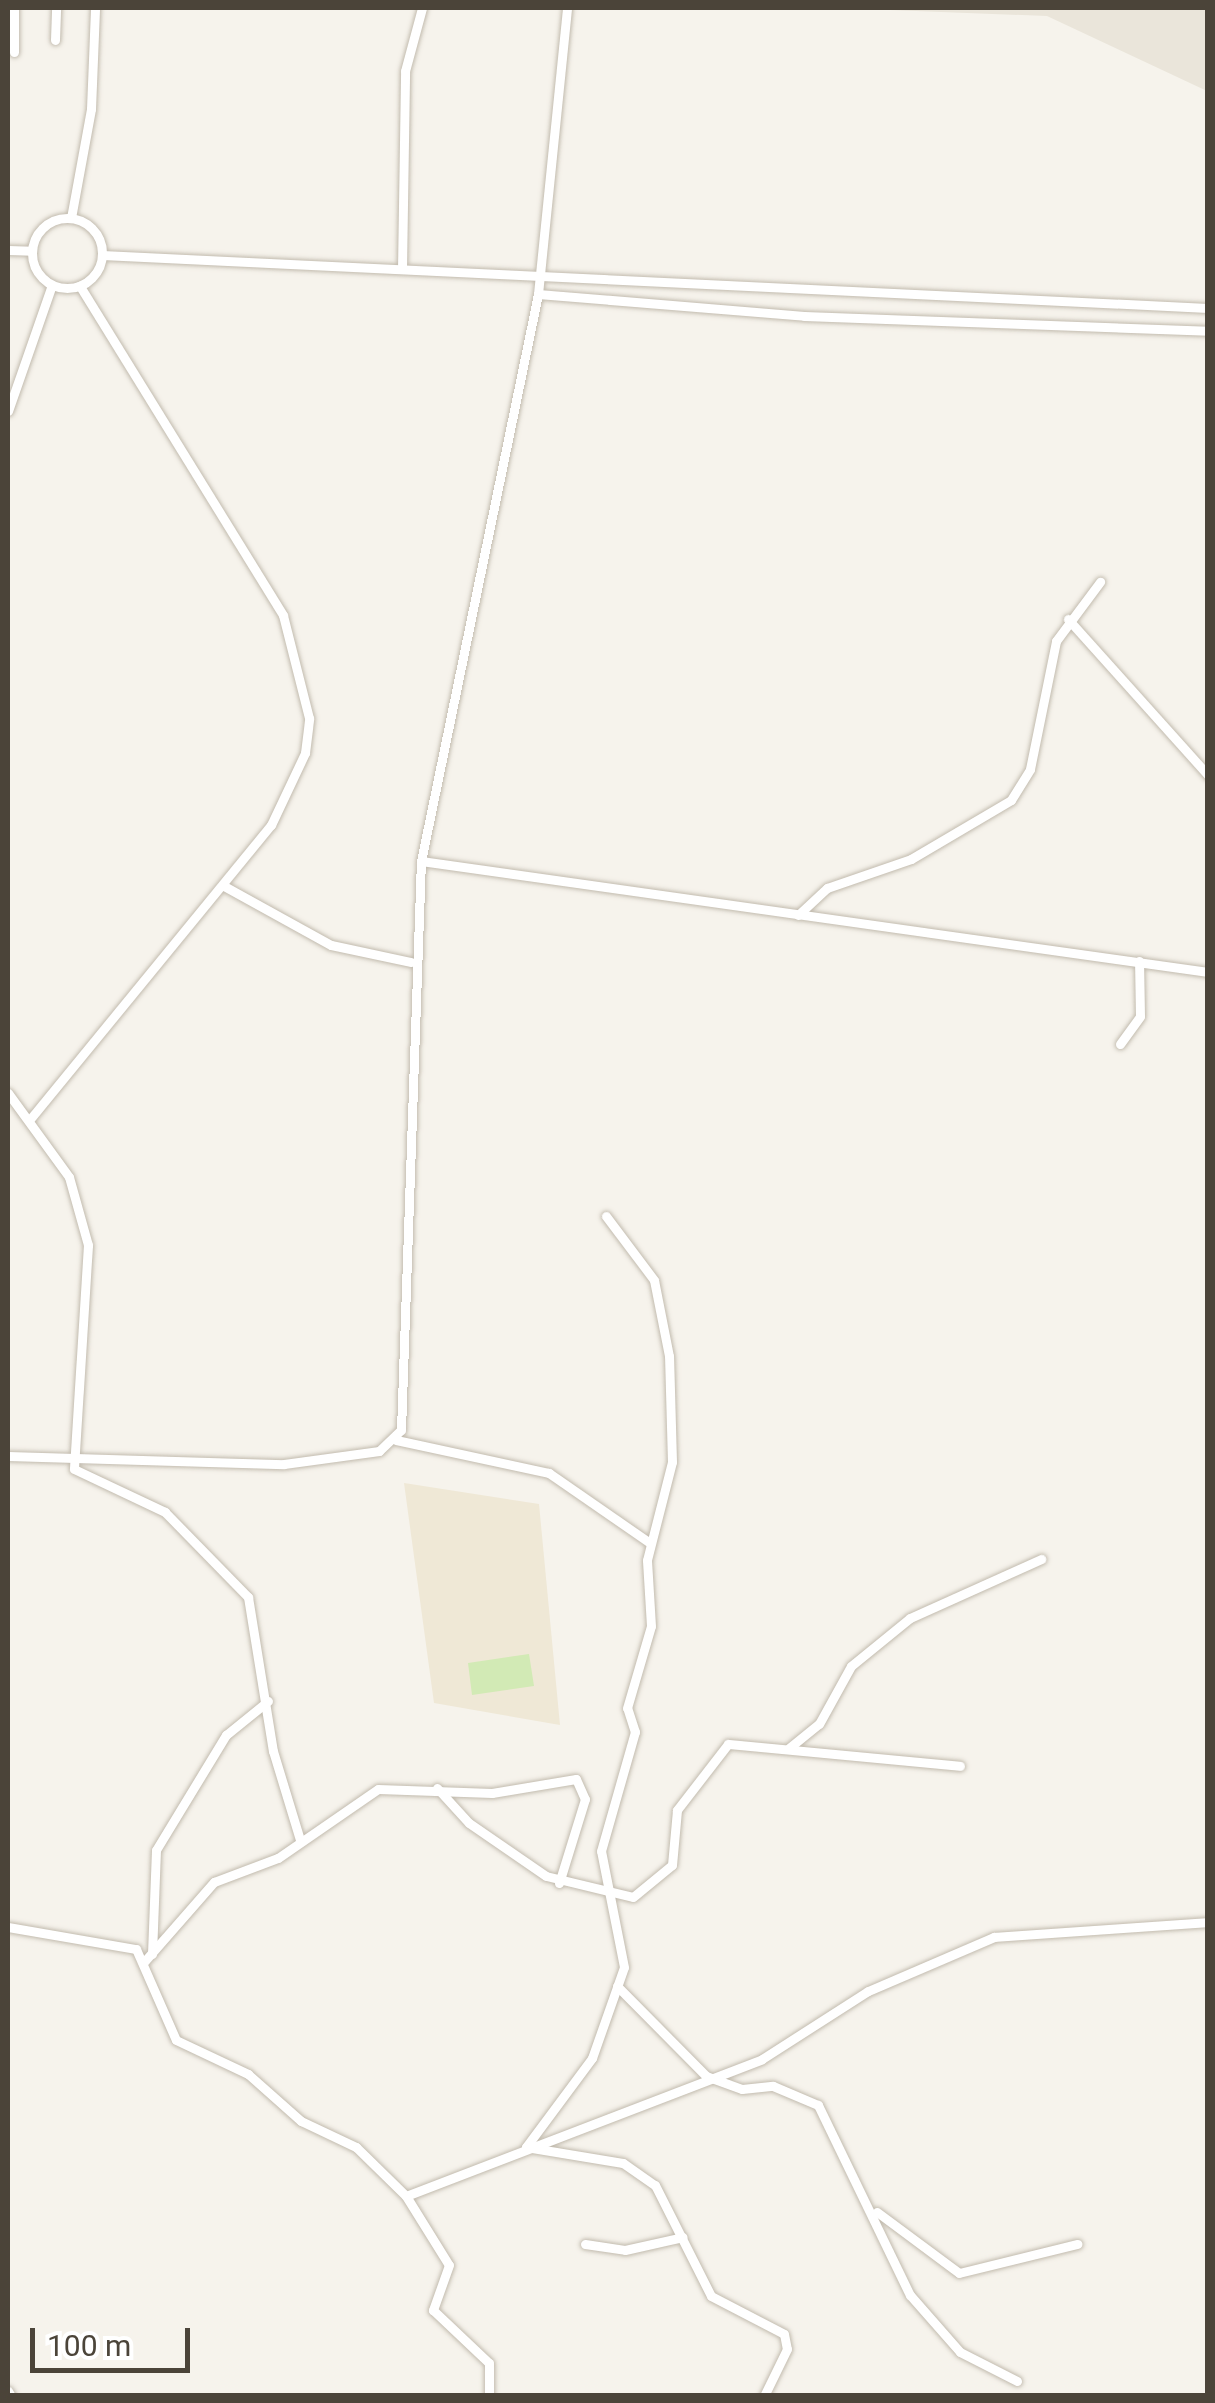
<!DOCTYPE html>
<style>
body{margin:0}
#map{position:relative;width:1215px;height:2403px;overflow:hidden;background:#f6f3ec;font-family:Roboto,sans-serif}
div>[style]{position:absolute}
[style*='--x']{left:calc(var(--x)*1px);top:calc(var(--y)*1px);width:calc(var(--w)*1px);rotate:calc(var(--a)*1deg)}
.residential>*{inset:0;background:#eae5da}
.education>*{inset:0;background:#efe8d6}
.green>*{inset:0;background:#d2eab5}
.roads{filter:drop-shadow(0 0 2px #c2bbae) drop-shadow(0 0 2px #c2bbae)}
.street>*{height:9px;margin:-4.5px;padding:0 4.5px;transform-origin:4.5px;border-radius:4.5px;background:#fff}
.street>.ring{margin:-4.5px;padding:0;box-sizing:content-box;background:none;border:9px solid #fff;border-radius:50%}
span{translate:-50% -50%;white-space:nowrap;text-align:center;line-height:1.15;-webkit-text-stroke:10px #fff;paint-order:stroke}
.frame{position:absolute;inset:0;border:10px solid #4b4439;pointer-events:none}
.scale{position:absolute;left:30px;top:2328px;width:160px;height:45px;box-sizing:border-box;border:5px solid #4b4439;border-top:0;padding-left:12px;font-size:30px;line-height:35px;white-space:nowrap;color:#4b4439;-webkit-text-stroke:8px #fff;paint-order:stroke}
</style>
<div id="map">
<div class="residential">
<div style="clip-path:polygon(839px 8px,1207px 8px,1207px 91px,1047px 16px)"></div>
</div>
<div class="education">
<div style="clip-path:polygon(404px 1483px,539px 1504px,560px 1725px,434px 1703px)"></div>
</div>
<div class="green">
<div style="clip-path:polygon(529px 1654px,534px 1686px,472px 1695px,468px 1663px)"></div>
</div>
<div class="roads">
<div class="street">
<div style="--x:55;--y:40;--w:32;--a:-88"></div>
<div style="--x:14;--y:52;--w:44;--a:-90"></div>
<div style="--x:71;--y:218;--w:111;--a:-79.6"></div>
<div style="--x:91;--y:109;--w:101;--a:-87.7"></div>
<div class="ring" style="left:32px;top:218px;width:61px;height:61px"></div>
<div style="--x:8;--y:250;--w:24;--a:2"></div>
<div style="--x:102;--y:255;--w:1107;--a:2.74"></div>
<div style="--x:402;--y:269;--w:198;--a:-89.1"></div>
<div style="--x:405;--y:71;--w:65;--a:-74.9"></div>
<div style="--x:538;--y:294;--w:267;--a:4.7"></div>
<div style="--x:804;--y:316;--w:404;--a:2.1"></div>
<div style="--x:8;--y:411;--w:133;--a:-70.8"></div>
<div style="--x:1068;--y:619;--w:210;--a:48.1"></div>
<div style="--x:421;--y:861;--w:795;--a:8.03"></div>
<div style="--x:224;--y:886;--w:122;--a:28.9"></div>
<div style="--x:331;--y:945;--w:82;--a:12"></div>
<div style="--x:798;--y:915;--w:40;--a:-43"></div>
<div style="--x:827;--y:888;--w:89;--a:-19"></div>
<div style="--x:911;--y:859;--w:116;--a:-30.5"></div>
<div style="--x:1011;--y:800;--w:36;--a:-58"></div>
<div style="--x:1030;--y:769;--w:131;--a:-78.5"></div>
<div style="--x:1056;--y:641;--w:74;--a:-53.3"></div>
<div style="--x:1120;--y:1044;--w:34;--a:-54"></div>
<div style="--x:1140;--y:1016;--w:55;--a:-91"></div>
<div style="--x:8;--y:1093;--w:104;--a:54"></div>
<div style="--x:69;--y:1177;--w:71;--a:74.4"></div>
<div style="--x:88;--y:1245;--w:224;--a:93.6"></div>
<div style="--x:74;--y:1469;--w:101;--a:25.3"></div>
<div style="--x:165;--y:1512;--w:119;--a:45.7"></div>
<div style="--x:248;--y:1597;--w:156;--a:80.8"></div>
<div style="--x:273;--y:1751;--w:93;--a:73.1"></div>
<div style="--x:31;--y:1118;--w:379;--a:-50.7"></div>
<div style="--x:271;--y:825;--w:80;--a:-64.7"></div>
<div style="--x:305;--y:753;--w:35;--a:-83"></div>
<div style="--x:309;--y:718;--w:106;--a:-104.2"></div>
<div style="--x:283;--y:615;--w:387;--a:-121.7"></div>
<div style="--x:396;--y:1440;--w:157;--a:12.2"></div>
<div style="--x:549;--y:1473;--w:123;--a:34.7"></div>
<div style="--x:8;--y:1456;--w:276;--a:1.7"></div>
<div style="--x:284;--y:1464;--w:96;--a:-7.8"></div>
<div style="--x:379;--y:1451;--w:30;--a:-44"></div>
<div style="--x:401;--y:1430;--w:569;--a:-87.99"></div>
<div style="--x:421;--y:861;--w:579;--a:-78.34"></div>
<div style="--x:538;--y:294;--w:287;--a:-84.2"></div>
<div style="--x:789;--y:1748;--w:38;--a:-39"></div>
<div style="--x:819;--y:1724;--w:66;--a:-61.1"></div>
<div style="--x:851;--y:1666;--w:76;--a:-39.1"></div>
<div style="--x:910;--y:1618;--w:144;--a:-24.2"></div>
<div style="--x:437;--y:1788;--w:47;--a:47.6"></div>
<div style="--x:469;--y:1823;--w:93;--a:34.5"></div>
<div style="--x:546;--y:1876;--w:89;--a:13.6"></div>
<div style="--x:633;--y:1897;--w:50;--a:-39.4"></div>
<div style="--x:672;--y:1865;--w:55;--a:-84.8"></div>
<div style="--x:677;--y:1810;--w:83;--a:-52.3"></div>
<div style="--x:728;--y:1744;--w:233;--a:5.4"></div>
<div style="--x:8;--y:1927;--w:130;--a:9.8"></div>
<div style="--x:136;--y:1949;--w:99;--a:66.3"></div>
<div style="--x:176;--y:2040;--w:80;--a:25.3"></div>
<div style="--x:248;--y:2074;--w:71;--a:41.6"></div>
<div style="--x:301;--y:2121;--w:61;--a:25.3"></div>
<div style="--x:356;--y:2147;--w:70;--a:44.4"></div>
<div style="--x:406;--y:2196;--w:381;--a:-21"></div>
<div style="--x:762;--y:2059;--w:126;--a:-32.7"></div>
<div style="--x:868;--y:1991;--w:137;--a:-23.2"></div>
<div style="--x:994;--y:1937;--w:215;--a:-4"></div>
<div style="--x:152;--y:1954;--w:104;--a:-87.8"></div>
<div style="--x:156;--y:1850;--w:135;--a:-58.7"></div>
<div style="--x:226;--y:1735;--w:54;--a:-39"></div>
<div style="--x:143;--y:1963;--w:108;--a:-48.8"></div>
<div style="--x:214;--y:1882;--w:68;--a:-20.6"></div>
<div style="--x:278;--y:1858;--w:121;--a:-34.6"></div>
<div style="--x:378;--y:1789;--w:114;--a:2"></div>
<div style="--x:492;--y:1793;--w:85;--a:-9.5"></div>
<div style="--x:576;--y:1779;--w:22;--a:66"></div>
<div style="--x:585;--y:1799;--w:88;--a:107.2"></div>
<div style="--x:617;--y:1986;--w:127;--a:45.3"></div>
<div style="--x:706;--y:2076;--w:38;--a:20"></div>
<div style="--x:742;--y:2089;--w:31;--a:-6"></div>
<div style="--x:773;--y:2086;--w:49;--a:22.9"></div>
<div style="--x:818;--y:2105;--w:211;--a:64.2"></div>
<div style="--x:910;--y:2295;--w:76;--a:48.7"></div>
<div style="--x:960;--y:2352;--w:64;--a:27"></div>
<div style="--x:526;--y:2147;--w:111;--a:-53.4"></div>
<div style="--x:592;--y:2058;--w:96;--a:-70.6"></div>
<div style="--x:624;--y:1967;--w:118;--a:-101.2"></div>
<div style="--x:601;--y:1851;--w:124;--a:-74.1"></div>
<div style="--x:635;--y:1732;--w:25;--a:-108"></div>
<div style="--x:627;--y:1708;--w:85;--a:-73.7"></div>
<div style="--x:651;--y:1626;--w:66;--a:-93.5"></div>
<div style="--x:647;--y:1560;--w:101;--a:-75.7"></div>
<div style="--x:672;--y:1462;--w:106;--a:-91.6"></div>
<div style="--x:669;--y:1356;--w:77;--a:-101.2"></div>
<div style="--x:654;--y:1280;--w:80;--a:-126.9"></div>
<div style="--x:526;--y:2147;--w:98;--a:9.4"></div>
<div style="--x:623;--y:2163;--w:39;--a:35"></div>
<div style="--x:655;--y:2185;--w:124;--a:63.2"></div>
<div style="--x:711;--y:2296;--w:82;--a:27.5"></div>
<div style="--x:784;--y:2334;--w:15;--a:79"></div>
<div style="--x:787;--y:2349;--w:52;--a:116.1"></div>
<div style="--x:406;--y:2196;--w:81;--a:58.1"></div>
<div style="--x:449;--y:2265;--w:48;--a:109.6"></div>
<div style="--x:433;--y:2310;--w:77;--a:43.4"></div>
<div style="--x:489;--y:2363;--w:33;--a:90"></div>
<div style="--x:877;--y:2212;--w:102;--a:36.6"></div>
<div style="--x:959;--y:2273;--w:122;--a:-13.8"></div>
<div style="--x:585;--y:2244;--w:40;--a:8.5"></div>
<div style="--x:625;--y:2250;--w:59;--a:-12.6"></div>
<div style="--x:8;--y:2391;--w:6;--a:59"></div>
</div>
</div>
<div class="frame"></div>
<div class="scale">100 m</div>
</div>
